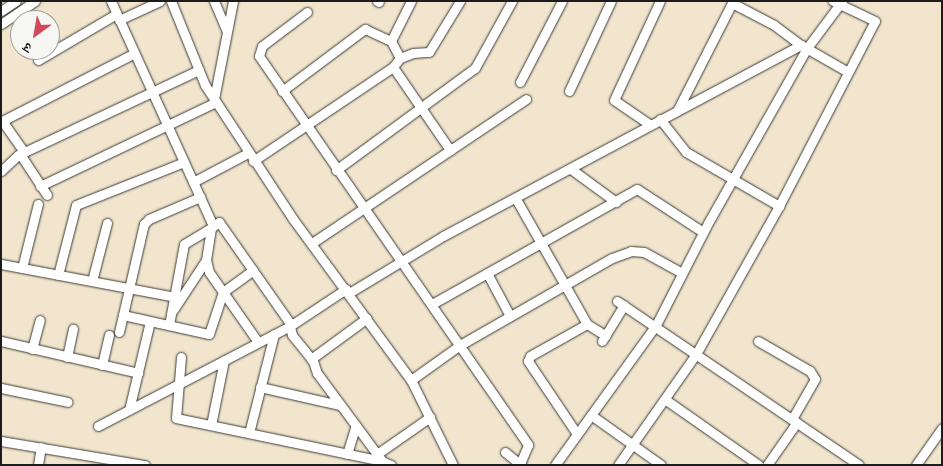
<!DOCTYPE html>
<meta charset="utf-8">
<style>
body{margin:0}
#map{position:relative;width:943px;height:466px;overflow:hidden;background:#f1e5cd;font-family:Cardo,"Noto Serif Devanagari",serif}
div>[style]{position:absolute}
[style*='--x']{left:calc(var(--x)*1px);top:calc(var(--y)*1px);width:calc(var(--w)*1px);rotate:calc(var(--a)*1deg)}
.roads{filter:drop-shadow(0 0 1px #3c3a37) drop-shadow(0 0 1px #3c3a37)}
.minor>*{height:9px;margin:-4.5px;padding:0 4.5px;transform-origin:4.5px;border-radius:4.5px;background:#fff}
span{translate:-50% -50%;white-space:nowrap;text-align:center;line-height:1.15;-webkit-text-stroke:4px #f6f6f2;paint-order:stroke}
.frame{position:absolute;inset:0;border:2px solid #1c1c1c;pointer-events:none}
.north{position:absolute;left:10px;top:10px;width:50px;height:50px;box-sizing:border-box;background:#f6f6f2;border:1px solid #9f9f9c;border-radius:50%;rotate:212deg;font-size:14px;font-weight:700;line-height:20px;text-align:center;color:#1c1c1c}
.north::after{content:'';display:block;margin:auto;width:18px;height:22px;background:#d1495b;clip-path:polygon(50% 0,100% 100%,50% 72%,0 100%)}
</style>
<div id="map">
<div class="roads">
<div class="minor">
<div style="--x:111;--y:1;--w:247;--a:65.6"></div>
<div style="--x:171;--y:1;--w:91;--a:68"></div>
<div style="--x:205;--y:85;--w:160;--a:56.7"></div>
<div style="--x:293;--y:219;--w:200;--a:53.8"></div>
<div style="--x:411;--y:380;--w:95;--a:63.7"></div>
<div style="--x:214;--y:1;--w:33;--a:67"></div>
<div style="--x:377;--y:1;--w:2;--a:27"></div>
<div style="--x:732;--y:3;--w:47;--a:27.6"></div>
<div style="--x:774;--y:25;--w:34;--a:37"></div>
<div style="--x:1;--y:11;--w:18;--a:-34"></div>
<div style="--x:307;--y:12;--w:56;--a:142.9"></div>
<div style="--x:262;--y:46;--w:10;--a:107"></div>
<div style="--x:259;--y:56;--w:473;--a:55.3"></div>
<div style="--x:528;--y:445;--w:21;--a:113"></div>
<div style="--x:119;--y:20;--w:45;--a:-24.9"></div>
<div style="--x:1;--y:24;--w:41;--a:-34.1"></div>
<div style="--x:391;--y:41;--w:45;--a:-63.4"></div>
<div style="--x:38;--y:60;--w:91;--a:-30.5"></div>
<div style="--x:393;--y:67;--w:101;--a:55.5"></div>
<div style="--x:520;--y:82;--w:91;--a:-62.6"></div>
<div style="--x:282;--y:91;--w:104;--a:-36.8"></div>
<div style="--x:365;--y:29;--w:29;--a:25"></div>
<div style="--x:391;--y:41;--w:19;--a:62"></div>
<div style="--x:400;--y:58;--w:14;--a:-21"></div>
<div style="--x:413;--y:53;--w:16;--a:-4"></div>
<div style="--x:429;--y:52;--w:60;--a:-58.7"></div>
<div style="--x:569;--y:91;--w:99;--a:-65"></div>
<div style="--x:214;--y:99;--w:100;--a:-79"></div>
<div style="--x:677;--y:111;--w:123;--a:-63"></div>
<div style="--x:660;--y:119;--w:42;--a:51.8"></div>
<div style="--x:686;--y:152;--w:108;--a:30.1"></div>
<div style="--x:649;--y:124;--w:42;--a:-145.6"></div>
<div style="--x:614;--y:100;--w:109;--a:-65.1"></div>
<div style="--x:24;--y:152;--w:38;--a:-125"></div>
<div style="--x:2;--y:121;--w:147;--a:-27.1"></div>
<div style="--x:20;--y:154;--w:49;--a:56.6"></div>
<div style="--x:253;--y:161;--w:169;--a:-33.9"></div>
<div style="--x:393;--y:67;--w:11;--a:-52"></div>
<div style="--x:571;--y:169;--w:56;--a:36.3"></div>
<div style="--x:336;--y:170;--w:172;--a:-36.3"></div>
<div style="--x:475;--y:68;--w:77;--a:-61.1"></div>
<div style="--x:1;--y:171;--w:23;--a:-43"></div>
<div style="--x:18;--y:155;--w:200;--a:-25.2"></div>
<div style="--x:193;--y:182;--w:62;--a:-27.8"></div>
<div style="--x:40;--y:186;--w:195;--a:-25.5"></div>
<div style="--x:516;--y:199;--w:144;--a:60.4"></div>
<div style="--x:587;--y:324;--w:22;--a:32"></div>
<div style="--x:312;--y:243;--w:258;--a:-33.9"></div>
<div style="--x:1;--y:264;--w:177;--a:10.7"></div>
<div style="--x:22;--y:268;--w:66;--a:-76"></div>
<div style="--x:487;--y:273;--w:49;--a:61.9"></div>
<div style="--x:58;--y:275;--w:72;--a:-75.6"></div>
<div style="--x:76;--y:205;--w:116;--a:-21.7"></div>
<div style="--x:92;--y:281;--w:60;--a:-75.5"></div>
<div style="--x:349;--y:293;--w:110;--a:-31.2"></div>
<div style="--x:443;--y:236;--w:406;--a:-28.1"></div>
<div style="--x:801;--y:45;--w:54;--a:29.9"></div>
<div style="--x:617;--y:301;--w:292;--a:34.1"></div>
<div style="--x:432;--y:304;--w:235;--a:-29.3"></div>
<div style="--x:637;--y:189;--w:79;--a:33.1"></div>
<div style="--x:173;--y:310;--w:60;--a:-56.6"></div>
<div style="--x:123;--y:315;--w:88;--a:12.5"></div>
<div style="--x:209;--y:334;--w:44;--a:-71.6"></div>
<div style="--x:223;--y:292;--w:37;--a:-36"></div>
<div style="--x:169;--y:325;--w:82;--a:-79.5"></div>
<div style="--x:184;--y:244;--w:31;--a:-31"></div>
<div style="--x:119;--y:332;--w:111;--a:-77"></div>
<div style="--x:144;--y:224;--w:7;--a:-45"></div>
<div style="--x:149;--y:219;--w:56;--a:-23.3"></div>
<div style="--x:1;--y:341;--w:141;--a:13.1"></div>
<div style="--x:602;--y:341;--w:42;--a:-58.6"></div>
<div style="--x:758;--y:341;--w:60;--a:30"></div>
<div style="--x:810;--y:371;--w:9;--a:58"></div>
<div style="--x:815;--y:379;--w:46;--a:119.9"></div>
<div style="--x:258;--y:342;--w:85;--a:-125"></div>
<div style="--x:209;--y:272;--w:12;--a:-104"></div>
<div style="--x:206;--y:260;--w:32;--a:-81"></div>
<div style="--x:211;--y:228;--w:10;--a:-37"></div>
<div style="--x:219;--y:222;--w:122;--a:55"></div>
<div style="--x:289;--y:322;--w:13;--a:77"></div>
<div style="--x:292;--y:335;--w:33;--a:51"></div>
<div style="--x:313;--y:361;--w:13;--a:72"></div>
<div style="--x:317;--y:373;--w:109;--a:53.5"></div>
<div style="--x:382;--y:461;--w:10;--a:24"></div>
<div style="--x:32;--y:349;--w:30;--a:-75"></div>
<div style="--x:67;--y:357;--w:29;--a:-78"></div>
<div style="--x:181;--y:357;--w:61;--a:94.7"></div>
<div style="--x:176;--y:418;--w:210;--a:11.8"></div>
<div style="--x:311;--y:359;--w:69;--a:-36.2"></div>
<div style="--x:102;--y:365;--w:31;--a:-77"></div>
<div style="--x:411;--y:380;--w:60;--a:-35.5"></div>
<div style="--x:460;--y:345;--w:175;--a:-29.8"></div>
<div style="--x:612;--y:258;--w:20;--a:-20"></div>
<div style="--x:631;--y:251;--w:13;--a:4"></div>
<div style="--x:644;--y:252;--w:43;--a:28.9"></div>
<div style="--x:260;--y:387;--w:82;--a:12.7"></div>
<div style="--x:1;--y:388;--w:68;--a:11.8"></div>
<div style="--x:666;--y:400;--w:113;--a:35"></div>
<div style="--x:129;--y:410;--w:91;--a:-76.7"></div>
<div style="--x:591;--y:415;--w:86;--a:35.5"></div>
<div style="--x:211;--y:425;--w:66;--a:-78.7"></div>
<div style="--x:98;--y:426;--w:216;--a:-27.5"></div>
<div style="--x:290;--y:326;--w:67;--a:-33.5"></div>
<div style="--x:249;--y:433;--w:102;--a:-75.8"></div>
<div style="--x:577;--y:434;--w:88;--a:-123.9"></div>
<div style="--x:528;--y:361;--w:5;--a:-68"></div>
<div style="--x:530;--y:356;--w:65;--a:-29.3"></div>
<div style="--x:1;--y:441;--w:146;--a:9.5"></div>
<div style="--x:505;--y:452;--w:21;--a:39"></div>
<div style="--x:347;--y:454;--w:30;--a:-73"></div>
<div style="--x:377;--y:454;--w:65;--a:-34.9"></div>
<div style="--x:38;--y:465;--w:18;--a:-81"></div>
<div style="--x:555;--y:465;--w:173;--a:-54.2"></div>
<div style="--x:656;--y:325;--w:114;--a:-63"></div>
<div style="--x:708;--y:223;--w:201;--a:-60.5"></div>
<div style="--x:807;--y:48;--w:59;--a:-53.3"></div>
<div style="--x:618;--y:465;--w:136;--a:-54.9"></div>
<div style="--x:696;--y:354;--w:170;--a:-60.7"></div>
<div style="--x:779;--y:206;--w:208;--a:-62.6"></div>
<div style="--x:875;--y:21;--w:47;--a:-154.5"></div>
<div style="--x:767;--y:465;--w:52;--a:-55.1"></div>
<div style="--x:916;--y:465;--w:45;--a:-54.9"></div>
</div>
</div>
<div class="frame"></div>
<div class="north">उ</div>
</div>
